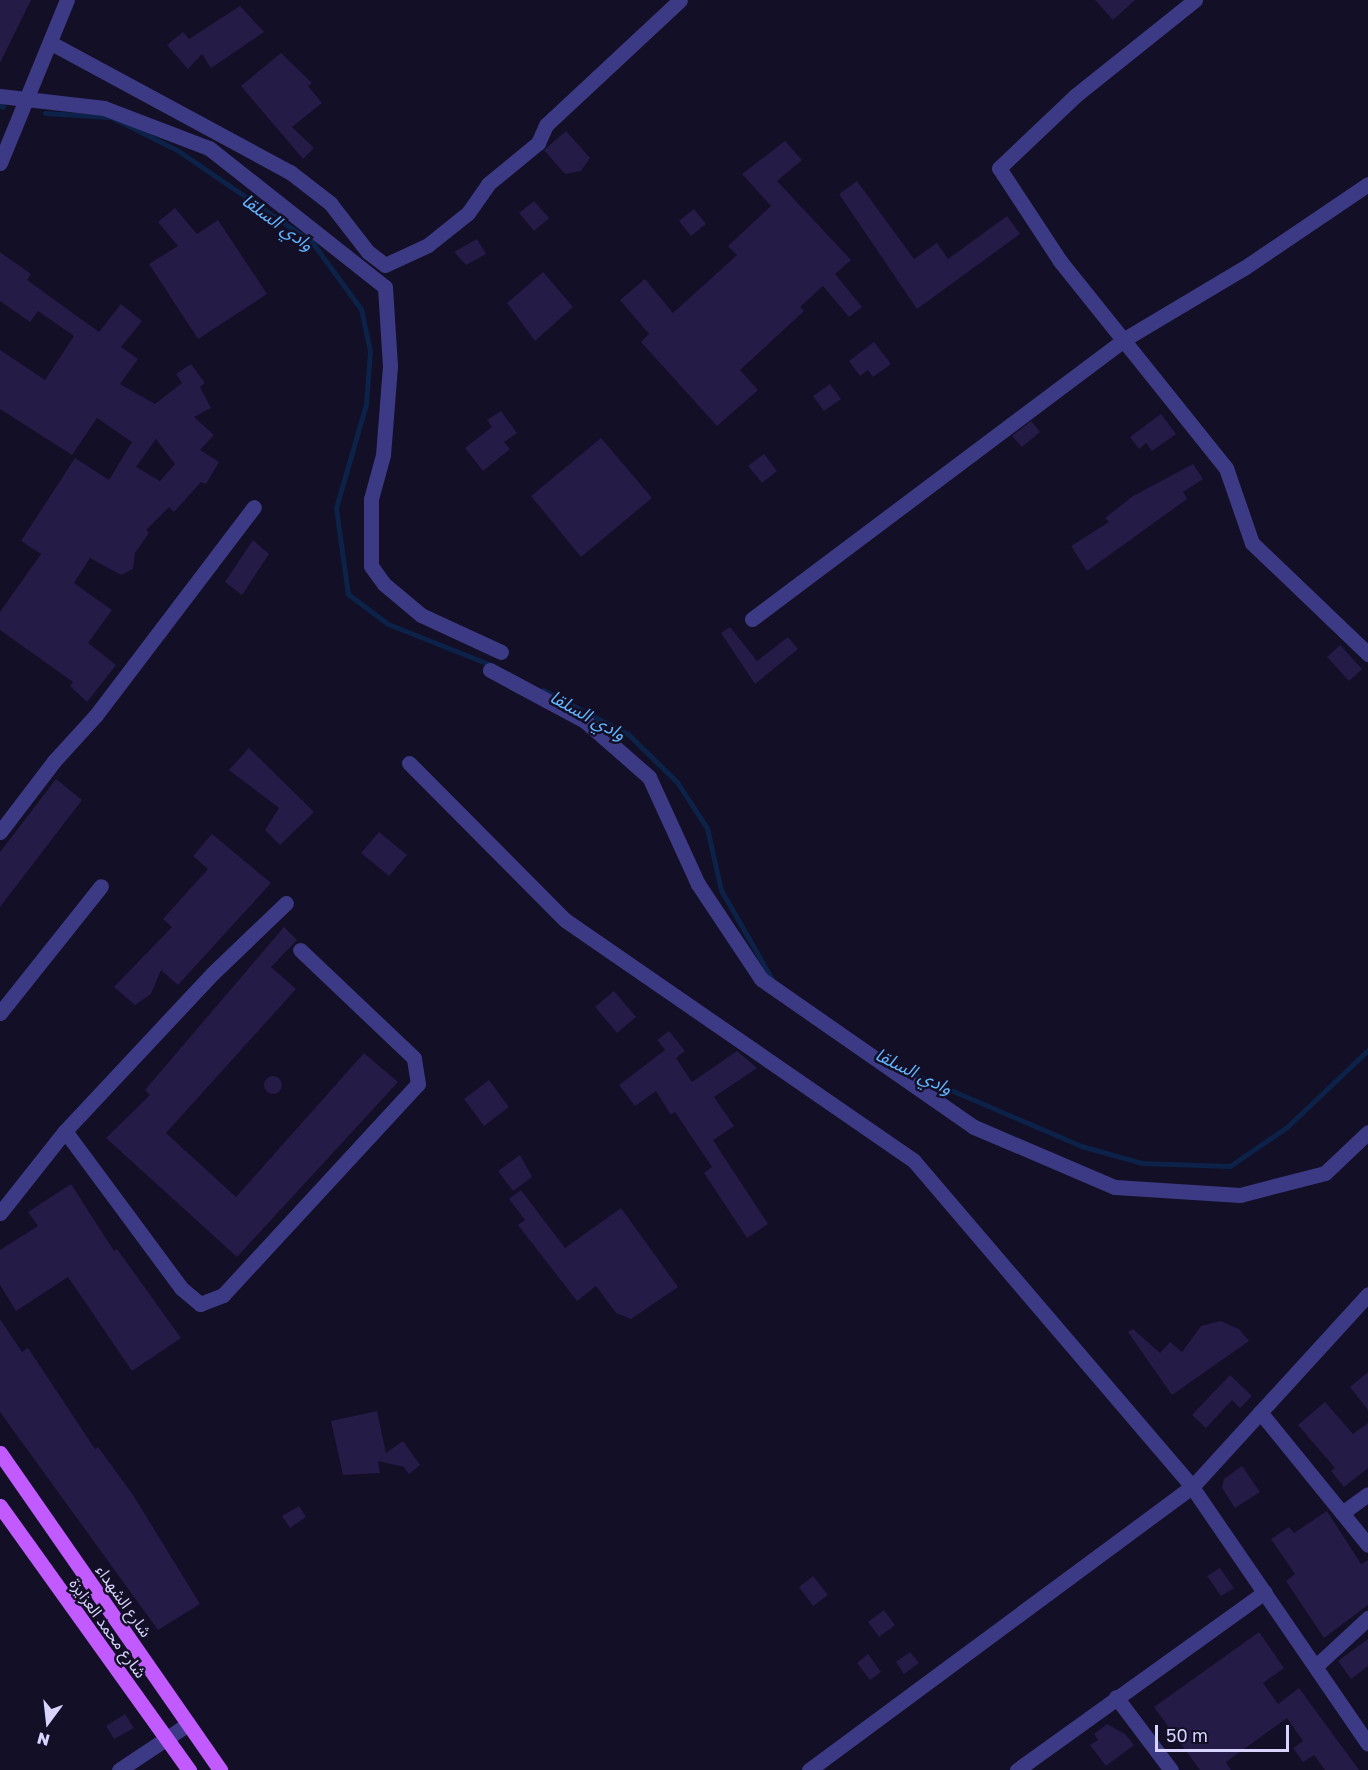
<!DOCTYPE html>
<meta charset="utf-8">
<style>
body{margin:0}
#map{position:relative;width:1368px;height:1770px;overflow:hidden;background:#130f26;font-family:"Golos Text","Noto Sans Arabic",sans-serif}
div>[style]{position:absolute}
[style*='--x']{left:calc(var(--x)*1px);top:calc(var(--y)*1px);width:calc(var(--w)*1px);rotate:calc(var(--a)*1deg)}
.stream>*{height:5px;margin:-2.5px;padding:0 2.5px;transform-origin:2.5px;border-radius:2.5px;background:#0c2248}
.building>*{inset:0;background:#241b47}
.round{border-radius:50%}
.minor>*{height:15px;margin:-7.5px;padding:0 7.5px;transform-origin:7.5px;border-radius:7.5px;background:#3d3a85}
.major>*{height:15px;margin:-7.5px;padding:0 7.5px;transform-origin:7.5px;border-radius:7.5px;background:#c25bff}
span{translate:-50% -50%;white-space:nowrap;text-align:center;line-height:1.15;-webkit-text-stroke:5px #130f26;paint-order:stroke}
.street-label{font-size:16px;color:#d9d4ff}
.water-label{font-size:18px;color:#62b6ff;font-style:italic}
.north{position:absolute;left:18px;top:1692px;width:60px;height:60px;-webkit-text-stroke:4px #130f26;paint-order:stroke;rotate:195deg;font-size:16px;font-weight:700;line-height:24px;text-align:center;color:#d9d4ff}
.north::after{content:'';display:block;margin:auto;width:21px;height:27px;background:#d9d4ff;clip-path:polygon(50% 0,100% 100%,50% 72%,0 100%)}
.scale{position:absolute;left:1155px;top:1725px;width:134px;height:27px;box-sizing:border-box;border:3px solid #d9d4ff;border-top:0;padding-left:8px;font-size:18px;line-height:21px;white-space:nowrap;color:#d9d4ff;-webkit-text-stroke:4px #130f26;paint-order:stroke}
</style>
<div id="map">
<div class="stream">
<div style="--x:0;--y:106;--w:3;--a:18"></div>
<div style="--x:45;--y:113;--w:66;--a:3.5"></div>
<div style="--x:111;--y:117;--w:74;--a:26.6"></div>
<div style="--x:177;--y:150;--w:163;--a:34.3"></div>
<div style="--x:312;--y:242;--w:83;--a:53.8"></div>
<div style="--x:361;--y:309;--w:43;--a:77.9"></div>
<div style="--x:370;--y:351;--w:53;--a:94.3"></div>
<div style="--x:366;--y:404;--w:108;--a:106.1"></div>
<div style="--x:336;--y:508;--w:87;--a:82.1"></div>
<div style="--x:348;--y:594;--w:50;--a:36.9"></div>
<div style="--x:388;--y:624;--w:111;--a:21.7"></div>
<div style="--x:543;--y:690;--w:96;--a:27.4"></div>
<div style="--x:628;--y:734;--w:69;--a:44.4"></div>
<div style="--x:677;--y:782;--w:55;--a:56.9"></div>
<div style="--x:707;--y:828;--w:64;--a:77.3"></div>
<div style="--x:721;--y:890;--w:103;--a:60.2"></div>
<div style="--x:897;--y:1067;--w:200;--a:23.2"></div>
<div style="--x:1081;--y:1146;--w:63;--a:15.6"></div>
<div style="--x:1142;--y:1163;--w:88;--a:2"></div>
<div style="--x:1230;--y:1166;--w:69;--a:-34.4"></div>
<div style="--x:1287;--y:1127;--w:112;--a:-43.5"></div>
</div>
<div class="building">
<div style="clip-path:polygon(0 0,31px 0,0 63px)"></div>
<div style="clip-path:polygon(1095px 0,1135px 0,1113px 20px)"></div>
<div style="clip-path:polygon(240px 6px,264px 32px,211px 68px,202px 54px,188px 69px,167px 45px,183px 32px,189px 39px)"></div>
<div style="clip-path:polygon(281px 53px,312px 83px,308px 86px,322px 103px,292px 127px,314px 148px,303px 159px,241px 86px)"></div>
<div style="clip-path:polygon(566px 131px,590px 158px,581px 171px,565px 174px,544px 150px)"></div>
<div style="clip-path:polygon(785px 141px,802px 160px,777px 181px,851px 260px,835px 274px,862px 307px,849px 317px,823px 286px,800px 307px,804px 311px,740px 370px,758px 390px,717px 426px,641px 342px,649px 334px,620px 300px,645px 279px,673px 313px,737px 255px,728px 246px,771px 206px,742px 174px)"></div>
<div style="clip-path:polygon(857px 181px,914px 259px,937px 243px,948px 259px,1007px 216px,1020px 234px,917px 309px,839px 194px)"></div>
<div style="clip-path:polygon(534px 201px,549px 218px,534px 231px,519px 213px)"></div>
<div style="clip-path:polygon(175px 208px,197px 234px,218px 220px,267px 294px,198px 339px,149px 264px,178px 246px,158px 222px)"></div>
<div style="clip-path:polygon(694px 209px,706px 224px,691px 236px,679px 221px)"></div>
<div style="clip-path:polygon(477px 239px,486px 254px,466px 265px,454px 252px)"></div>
<div style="clip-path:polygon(evenodd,0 252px,31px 274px,27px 280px,99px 332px,121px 304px,142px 321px,121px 347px,138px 359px,120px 384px,155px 404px,182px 383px,176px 374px,191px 364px,205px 383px,200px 387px,211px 408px,194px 417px,214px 435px,200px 450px,219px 462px,206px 484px,201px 482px,174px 512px,169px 507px,146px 530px,149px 533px,135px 553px,133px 569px,121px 575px,90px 558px,74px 583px,112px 610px,88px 643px,116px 665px,87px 702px,70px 686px,73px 682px,0 630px,0 612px,41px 554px,21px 541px,75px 458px,109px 480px,132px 442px,97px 418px,72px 455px,0 409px,0 350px,45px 380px,74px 336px,38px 311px,30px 322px,0 301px,0 252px,156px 439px,175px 464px,160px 481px,136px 467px,156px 439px)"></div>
<div style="clip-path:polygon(543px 272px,573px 307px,535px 341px,507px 303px)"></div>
<div style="clip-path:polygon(874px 342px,891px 364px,873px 377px,868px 370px,860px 376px,849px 361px)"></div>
<div style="clip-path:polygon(830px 384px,841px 399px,824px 411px,813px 396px)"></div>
<div style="clip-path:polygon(501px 411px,517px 433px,504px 442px,510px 449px,483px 471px,465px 448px,492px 427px,487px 420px)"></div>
<div style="clip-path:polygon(1161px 414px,1176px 434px,1152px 451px,1146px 443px,1139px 449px,1130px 437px)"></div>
<div style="clip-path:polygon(1031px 421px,1040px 432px,1022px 447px,1012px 436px)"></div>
<div style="clip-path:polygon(601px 438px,652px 498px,581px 557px,531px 496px)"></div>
<div style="clip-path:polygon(764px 454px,777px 471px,762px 483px,748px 466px)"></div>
<div style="clip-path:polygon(1193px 464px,1203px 479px,1183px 492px,1187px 499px,1087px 571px,1071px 546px,1109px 522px,1105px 518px,1133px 496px)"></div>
<div style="clip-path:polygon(253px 540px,269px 554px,242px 595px,225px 582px)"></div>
<div style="clip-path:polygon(730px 627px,757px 661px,788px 637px,798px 649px,755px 684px,721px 633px)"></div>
<div style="clip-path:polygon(1340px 645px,1362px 669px,1349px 681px,1327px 657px)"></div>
<div style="clip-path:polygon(249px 748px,314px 812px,280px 845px,265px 830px,279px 808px,229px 770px)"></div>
<div style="clip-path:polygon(56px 779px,82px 800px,0 907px,0 852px)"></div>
<div style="clip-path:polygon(379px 832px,407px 855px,389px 876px,361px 853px)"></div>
<div style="clip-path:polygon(212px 834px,271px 883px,178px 985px,161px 970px,151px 994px,135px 1005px,114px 987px,172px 927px,163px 919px,208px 869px,193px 856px)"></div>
<div style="clip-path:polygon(284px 927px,297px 940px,271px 967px,296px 989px,166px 1133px,236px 1197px,364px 1053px,398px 1082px,237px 1257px,106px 1138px,150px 1095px,145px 1090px)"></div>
<div style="clip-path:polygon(614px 991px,636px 1017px,617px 1033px,595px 1007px)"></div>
<div style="clip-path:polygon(669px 1031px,685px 1051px,676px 1058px,692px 1082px,737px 1051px,757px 1068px,714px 1097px,734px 1126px,713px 1140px,768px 1224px,747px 1238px,704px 1173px,712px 1167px,675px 1112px,671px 1115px,656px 1091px,635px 1106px,619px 1085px,665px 1050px,657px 1040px)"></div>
<div class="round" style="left:264px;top:1076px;width:18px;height:18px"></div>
<div style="clip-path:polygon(489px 1080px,509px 1107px,484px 1126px,464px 1099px)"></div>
<div style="clip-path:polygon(520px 1155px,532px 1177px,513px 1191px,498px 1171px)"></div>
<div style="clip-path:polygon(71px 1184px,114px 1251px,117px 1249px,181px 1338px,132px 1371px,68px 1277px,16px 1311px,0 1285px,0 1250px,38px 1226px,28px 1212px)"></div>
<div style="clip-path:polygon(521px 1190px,565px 1248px,621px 1208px,678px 1287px,631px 1319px,616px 1313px,596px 1286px,577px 1301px,518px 1225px,525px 1220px,509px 1199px)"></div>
<div style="clip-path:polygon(0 1319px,22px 1352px,28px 1348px,95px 1449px,98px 1447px,133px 1495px,200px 1604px,158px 1630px,0 1412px)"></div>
<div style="clip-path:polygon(1220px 1321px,1239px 1329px,1249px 1341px,1172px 1395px,1128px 1332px,1133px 1329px,1160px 1353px,1170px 1342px,1182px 1352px,1201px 1326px)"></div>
<div style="clip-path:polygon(1368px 1372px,1368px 1410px,1350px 1387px)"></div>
<div style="clip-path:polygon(1230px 1375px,1252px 1396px,1240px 1408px,1232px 1400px,1206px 1428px,1192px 1415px)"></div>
<div style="clip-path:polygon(1325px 1402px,1353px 1434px,1368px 1423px,1368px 1468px,1344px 1487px,1331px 1471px,1335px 1468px,1298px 1425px)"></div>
<div style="clip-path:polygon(377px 1411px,386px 1453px,403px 1441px,420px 1465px,409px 1474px,404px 1467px,378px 1461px,380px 1473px,343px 1475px,331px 1421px)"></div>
<div style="clip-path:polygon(1242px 1466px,1260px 1492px,1235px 1508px,1222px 1488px,1224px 1479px)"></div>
<div style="clip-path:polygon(299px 1506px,306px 1517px,290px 1528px,282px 1516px)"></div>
<div style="clip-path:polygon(1327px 1511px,1361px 1564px,1368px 1560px,1368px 1605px,1324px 1638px,1286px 1581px,1295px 1574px,1271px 1539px,1289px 1527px,1294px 1533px)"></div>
<div style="clip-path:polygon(1220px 1568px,1234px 1588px,1221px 1596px,1207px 1576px)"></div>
<div style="clip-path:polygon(813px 1576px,828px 1595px,813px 1606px,799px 1587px)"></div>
<div style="clip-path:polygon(884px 1610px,895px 1625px,879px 1637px,868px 1622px)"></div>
<div style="clip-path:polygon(1259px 1632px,1284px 1668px,1263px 1683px,1278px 1704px,1299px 1688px,1359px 1770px,1325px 1770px,1314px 1755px,1303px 1762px,1293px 1748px,1303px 1741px,1287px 1718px,1226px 1762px,1231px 1770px,1200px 1770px,1154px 1707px)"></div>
<div style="clip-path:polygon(1368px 1639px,1368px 1666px,1351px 1679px,1338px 1661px)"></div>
<div style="clip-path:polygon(910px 1652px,919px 1663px,904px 1674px,896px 1662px)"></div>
<div style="clip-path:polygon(868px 1654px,881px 1672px,870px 1680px,857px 1663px)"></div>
<div style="clip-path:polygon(125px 1714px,134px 1728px,114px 1739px,106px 1726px)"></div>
<div style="clip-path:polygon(1107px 1724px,1125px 1734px,1134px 1745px,1106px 1766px,1090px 1745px,1098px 1740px,1094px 1734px)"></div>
</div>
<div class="minor">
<div style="--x:1195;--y:0;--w:152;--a:141.4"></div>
<div style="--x:1076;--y:95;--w:106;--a:136.5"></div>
<div style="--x:999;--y:168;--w:111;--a:56.7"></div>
<div style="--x:1060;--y:261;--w:265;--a:51.3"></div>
<div style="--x:1226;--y:468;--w:79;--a:70.9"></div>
<div style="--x:1252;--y:543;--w:161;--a:43.7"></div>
<div style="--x:51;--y:43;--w:272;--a:28.4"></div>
<div style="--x:290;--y:172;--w:51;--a:37.8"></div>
<div style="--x:330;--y:203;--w:62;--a:52.2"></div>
<div style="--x:368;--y:252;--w:21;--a:37"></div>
<div style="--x:385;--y:265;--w:47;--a:-24.9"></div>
<div style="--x:428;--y:245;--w:51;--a:-38.7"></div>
<div style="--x:468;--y:213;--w:35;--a:-55"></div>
<div style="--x:488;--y:184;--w:65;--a:-39.4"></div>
<div style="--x:538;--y:143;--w:20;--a:-66"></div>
<div style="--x:546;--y:125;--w:183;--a:-43"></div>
<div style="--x:0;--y:96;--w:105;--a:6.6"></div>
<div style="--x:104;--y:108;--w:112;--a:20.9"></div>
<div style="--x:209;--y:148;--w:224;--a:38.3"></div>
<div style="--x:385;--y:287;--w:79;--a:86.4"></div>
<div style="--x:390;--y:366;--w:89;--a:94.5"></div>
<div style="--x:383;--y:455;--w:46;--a:105.3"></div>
<div style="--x:371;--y:499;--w:67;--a:90"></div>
<div style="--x:371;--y:566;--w:22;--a:54"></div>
<div style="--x:384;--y:584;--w:48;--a:40"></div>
<div style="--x:421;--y:615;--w:88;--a:24.8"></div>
<div style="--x:0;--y:163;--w:176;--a:-67.7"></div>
<div style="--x:752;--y:619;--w:464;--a:-36.9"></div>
<div style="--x:1123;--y:340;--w:141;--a:-30.8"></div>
<div style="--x:1244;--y:268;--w:150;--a:-34.1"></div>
<div style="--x:490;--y:670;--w:108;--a:28.2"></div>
<div style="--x:585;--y:721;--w:85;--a:41.2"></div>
<div style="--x:649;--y:777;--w:118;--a:65.4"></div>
<div style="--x:698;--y:884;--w:114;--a:56.4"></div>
<div style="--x:761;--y:979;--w:259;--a:34.8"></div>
<div style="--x:974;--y:1127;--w:153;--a:23.1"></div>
<div style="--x:1115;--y:1187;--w:125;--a:3.7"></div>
<div style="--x:1240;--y:1195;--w:88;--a:-14.5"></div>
<div style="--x:1325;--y:1173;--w:59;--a:-43.6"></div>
<div style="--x:409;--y:763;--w:221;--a:45.2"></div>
<div style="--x:565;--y:920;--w:424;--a:34.6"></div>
<div style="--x:914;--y:1161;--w:428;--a:49.5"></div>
<div style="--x:1192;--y:1487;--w:311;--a:55.6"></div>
<div style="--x:0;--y:832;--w:89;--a:-52.7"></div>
<div style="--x:54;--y:761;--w:62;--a:-47.6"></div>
<div style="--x:96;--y:715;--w:261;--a:-52.8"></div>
<div style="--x:0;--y:1013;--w:162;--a:-51.5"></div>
<div style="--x:65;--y:1131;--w:195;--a:53.5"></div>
<div style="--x:181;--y:1288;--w:25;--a:40"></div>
<div style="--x:200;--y:1304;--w:25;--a:-21"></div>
<div style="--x:223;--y:1295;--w:287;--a:-47.3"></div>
<div style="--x:418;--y:1084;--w:26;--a:-99"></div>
<div style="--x:414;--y:1058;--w:157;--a:-136.5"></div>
<div style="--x:0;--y:1213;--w:105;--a:-51.6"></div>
<div style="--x:65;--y:1131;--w:216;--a:-46.9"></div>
<div style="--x:213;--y:973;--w:101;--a:-43.8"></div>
<div style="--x:1260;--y:1412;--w:171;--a:50.9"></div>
<div style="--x:1342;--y:1513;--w:32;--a:-36"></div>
<div style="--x:1316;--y:1666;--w:71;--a:-42.7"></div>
<div style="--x:1116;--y:1697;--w:91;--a:53"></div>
<div style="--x:119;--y:1770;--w:83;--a:-33.7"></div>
<div style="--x:809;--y:1770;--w:476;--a:-36.5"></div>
<div style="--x:1192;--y:1487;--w:261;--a:-47.6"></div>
<div style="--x:1017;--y:1770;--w:305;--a:-35.7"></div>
</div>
<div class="major">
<div style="--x:0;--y:1453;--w:386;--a:55.2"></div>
<div style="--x:0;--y:1506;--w:325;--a:54.4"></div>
</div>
<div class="street-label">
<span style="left:124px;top:1601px;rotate:55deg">شارع الشهداء</span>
<span style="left:108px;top:1628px;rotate:54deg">شارع محمد العزايزة</span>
</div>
<div class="water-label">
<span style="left:278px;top:222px;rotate:36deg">وادي السلقا</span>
<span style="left:588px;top:715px;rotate:29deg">وادي السلقا</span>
<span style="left:914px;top:1071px;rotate:26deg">وادي السلقا</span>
</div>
<div class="north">N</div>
<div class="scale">50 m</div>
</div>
